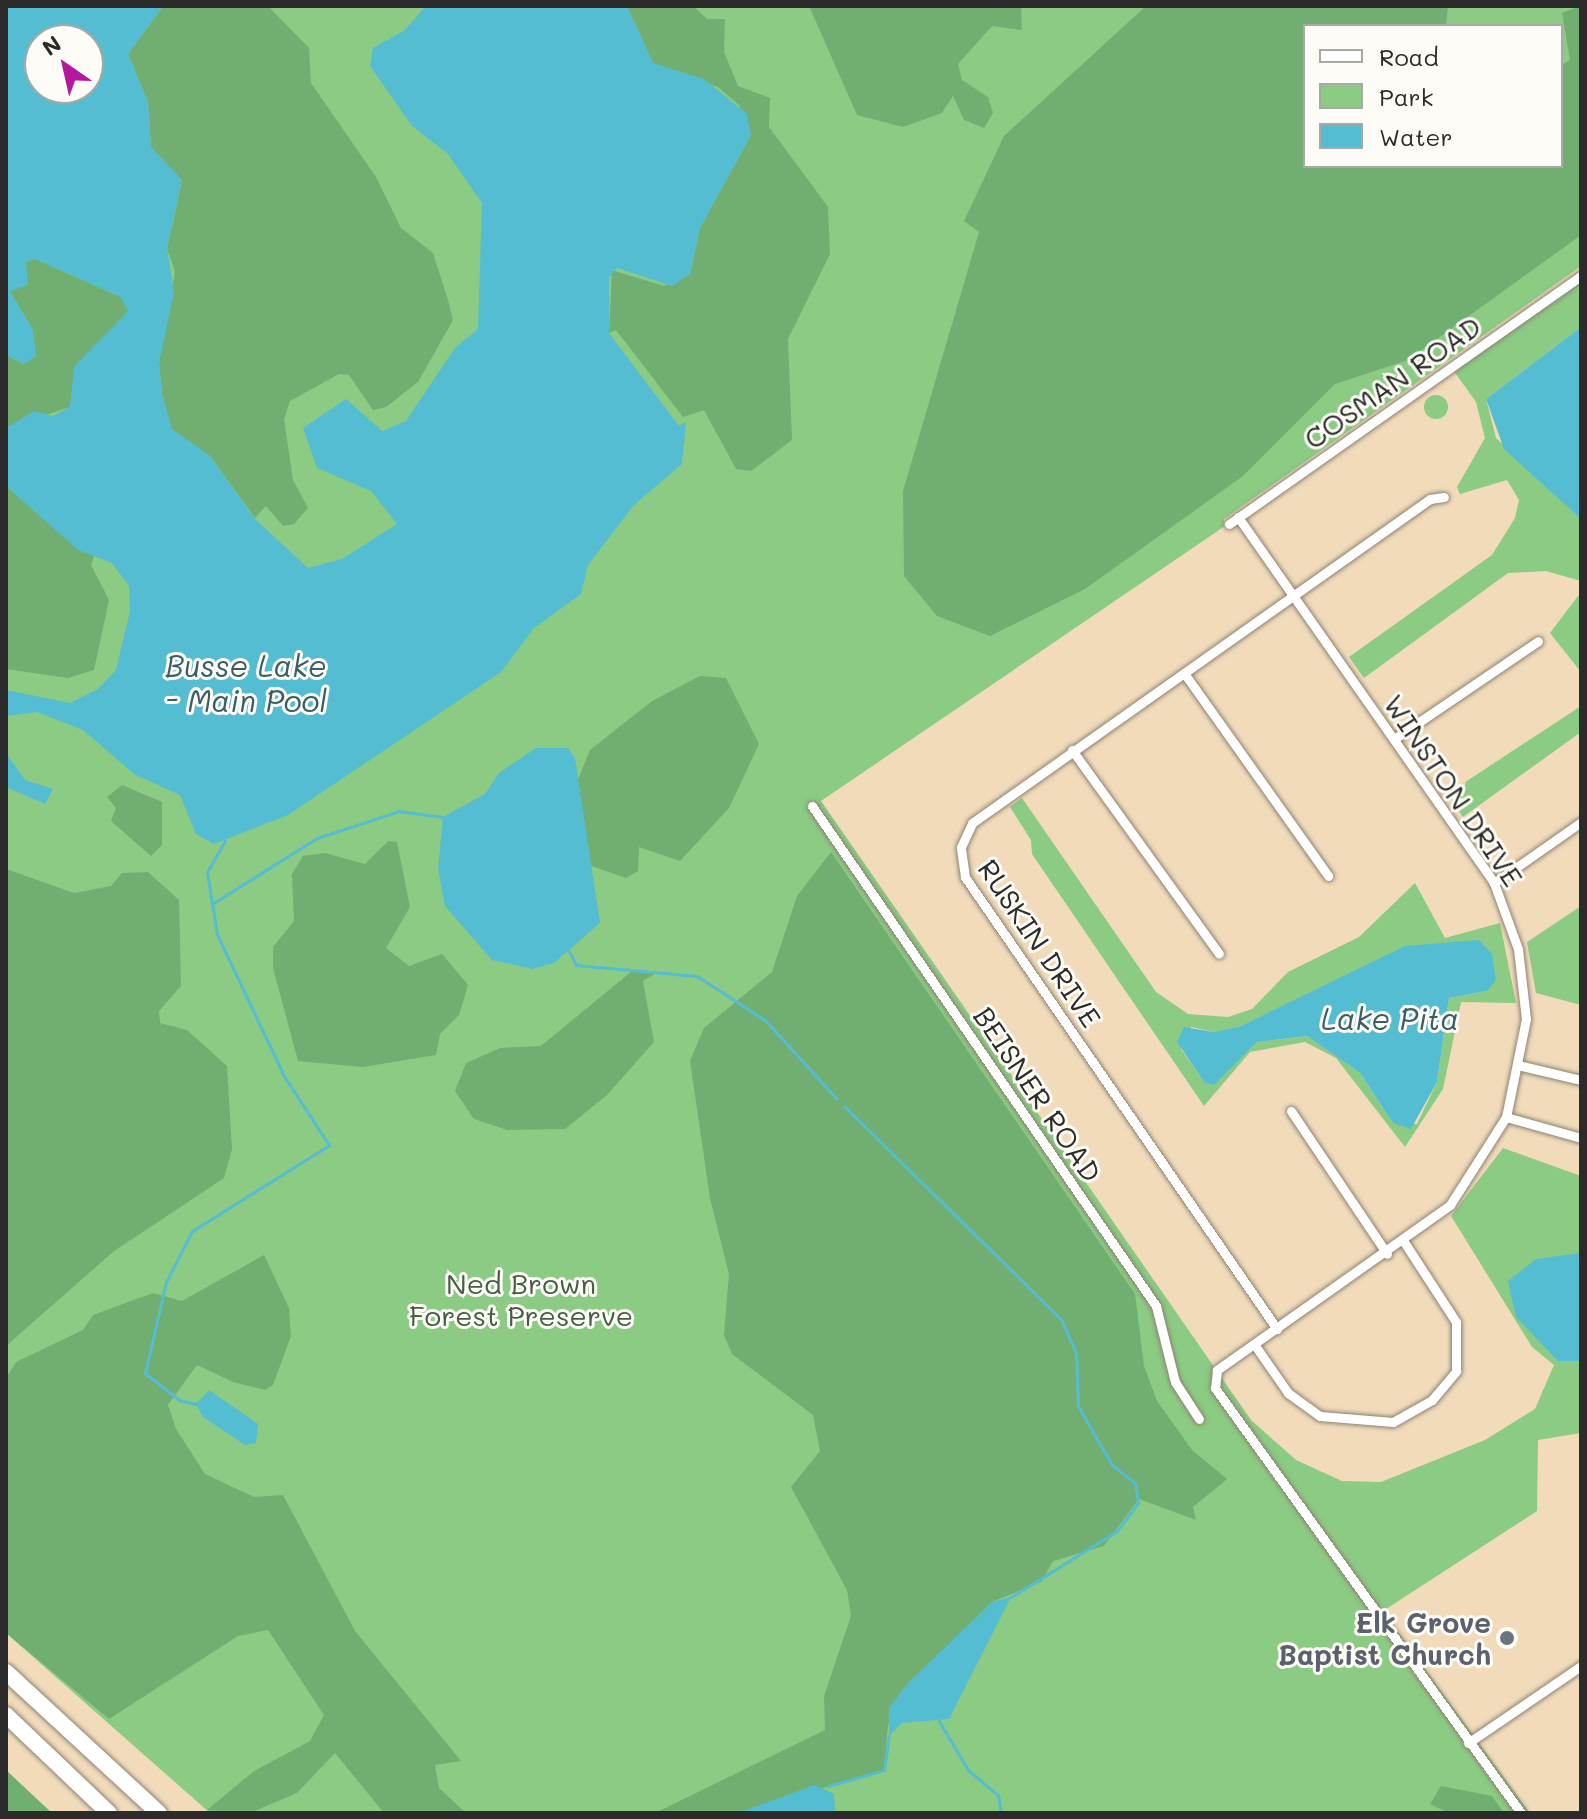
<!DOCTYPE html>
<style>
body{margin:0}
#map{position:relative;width:1587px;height:1819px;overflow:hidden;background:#f1dbbb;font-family:Mali,sans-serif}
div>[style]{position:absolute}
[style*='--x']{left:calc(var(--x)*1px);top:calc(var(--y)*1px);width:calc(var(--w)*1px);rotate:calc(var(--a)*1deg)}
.green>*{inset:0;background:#8bcb83}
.round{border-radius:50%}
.forest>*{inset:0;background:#70af71}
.water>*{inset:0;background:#55bdd2}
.stream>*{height:3px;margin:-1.5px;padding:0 1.5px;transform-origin:1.5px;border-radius:1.5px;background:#55bdd2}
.roads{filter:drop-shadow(0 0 2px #8e8373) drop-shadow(0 0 2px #8e8373)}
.street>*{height:9px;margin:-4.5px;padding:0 4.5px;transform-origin:4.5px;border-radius:4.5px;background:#fff}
.highway>*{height:16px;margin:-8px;padding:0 8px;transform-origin:8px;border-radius:8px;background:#fff}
.dots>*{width:22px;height:22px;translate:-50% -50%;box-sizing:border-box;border:4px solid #fdfcf7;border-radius:50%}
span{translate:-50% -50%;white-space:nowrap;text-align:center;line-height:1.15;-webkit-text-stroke:6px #fdfcf7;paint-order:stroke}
.street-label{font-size:28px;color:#2b2b2b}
.park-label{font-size:28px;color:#485b45}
.worship-label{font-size:28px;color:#5b616d;font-weight:700}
.right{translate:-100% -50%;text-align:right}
.water-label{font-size:30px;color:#3a5e65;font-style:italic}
.frame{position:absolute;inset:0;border:8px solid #2b2b2b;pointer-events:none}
.legend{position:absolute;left:1303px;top:24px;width:260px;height:144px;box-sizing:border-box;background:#fdfcf7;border:2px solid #a9a8a5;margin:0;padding:10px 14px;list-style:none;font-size:24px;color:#2b2b2b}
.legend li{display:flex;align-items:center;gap:16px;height:40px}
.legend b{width:40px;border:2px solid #a9a8a5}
.north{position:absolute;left:24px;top:24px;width:80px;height:80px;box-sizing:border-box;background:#fdfcf7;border:2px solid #a9a8a5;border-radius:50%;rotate:326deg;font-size:22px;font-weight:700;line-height:32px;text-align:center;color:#2b2b2b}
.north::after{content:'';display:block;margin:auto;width:28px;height:36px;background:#b5179e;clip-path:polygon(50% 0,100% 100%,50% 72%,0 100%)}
</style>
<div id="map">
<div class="green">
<div style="clip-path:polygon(evenodd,6px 6px,1581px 6px,1581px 266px,1224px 519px,1225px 526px,821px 801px,1251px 1420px,1296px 1460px,1342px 1481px,1381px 1482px,1485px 1440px,1535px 1409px,1554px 1365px,1532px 1347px,1451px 1216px,1503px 1148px,1581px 1176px,1581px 1433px,1538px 1440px,1537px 1511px,1383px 1611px,1530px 1813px,210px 1813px,6px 1633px,6px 6px,1305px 26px,1561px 26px,1561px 166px,1305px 166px,1305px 26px,6px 6px,40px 40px,88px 40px,88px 88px,40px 88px,40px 40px)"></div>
<div style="clip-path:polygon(1581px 275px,1581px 327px,1486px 399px,1496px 438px,1581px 519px,1581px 581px,1546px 571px,1508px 573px,1364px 678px,1349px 657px,1492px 555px,1515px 518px,1519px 500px,1507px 480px,1460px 494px,1457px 487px,1485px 438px,1476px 402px,1451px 367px)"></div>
<div class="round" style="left:1424px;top:395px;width:24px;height:24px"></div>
<div style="clip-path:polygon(1581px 592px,1581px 672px,1550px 633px)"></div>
<div style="clip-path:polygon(1581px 706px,1581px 732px,1463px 817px,1447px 794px)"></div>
<div style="clip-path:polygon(evenodd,1022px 798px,1156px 992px,1188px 1014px,1228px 1017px,1252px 1009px,1288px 972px,1359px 937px,1415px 883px,1445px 938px,1500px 923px,1516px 1003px,1461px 1002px,1443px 1089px,1405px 1147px,1336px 1058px,1305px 1042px,1250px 1052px,1204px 1106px,1032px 854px,1031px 840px,1010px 807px,1022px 798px,1416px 945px,1459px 945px,1487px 991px,1449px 998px,1437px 1082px,1417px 1124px,1393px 1123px,1360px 1073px,1307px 1036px,1257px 1042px,1220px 1078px,1204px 1082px,1181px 1049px,1191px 1027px,1214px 1032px,1241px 1026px,1416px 945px)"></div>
<div style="clip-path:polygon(1581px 906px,1581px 1005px,1536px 993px,1527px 942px)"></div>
</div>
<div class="forest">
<div style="clip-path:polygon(163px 6px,268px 6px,309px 48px,311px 83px,376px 177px,401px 228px,433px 253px,448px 300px,453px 320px,418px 382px,386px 407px,373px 410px,349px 375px,339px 374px,290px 401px,284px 419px,293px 480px,308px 508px,294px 524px,283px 526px,266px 506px,255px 518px,210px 456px,171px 429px,162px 394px,159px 363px,175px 271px,167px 249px,182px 181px,151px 147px,148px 102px,128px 54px)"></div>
<div style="clip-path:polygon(627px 6px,693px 6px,707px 19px,725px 19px,724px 52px,738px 86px,770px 98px,769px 127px,828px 207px,830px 254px,788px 339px,792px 440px,751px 471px,736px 469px,704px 410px,683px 417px,616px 330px,609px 333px,612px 270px,664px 286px,690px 274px,700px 228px,751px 135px,739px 105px,718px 87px,653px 63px)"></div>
<div style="clip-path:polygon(809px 6px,1021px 6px,1022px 30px,992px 26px,958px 64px,962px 80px,988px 97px,993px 113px,984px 128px,964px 120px,953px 96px,942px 113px,903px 127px,857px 115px)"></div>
<div style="clip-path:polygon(1146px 6px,1448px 6px,1446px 26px,1305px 26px,1305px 166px,1561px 166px,1561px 65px,1570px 60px,1562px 13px,1581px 6px,1581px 235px,1408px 360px,1335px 384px,1243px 476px,1085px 589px,990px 636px,937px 616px,904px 576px,903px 491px,979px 232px,964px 221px,1004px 136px)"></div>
<div style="clip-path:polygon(35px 259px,121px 297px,129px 311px,76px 386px,70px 407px,6px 428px,6px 355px,24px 364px,33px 330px,10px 292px,25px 262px)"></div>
<div style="clip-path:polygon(6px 486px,94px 556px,91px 565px,109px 600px,94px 670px,68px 678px,6px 669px)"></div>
<div style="clip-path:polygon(700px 676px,726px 678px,759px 744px,729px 808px,680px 861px,639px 847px,638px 871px,626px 878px,589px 865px,577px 782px,590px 750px,652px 701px)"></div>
<div style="clip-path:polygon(122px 785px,162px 802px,162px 845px,151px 856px,111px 821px,116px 808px,107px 797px)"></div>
<div style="clip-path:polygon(388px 841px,397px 842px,410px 907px,386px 948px,409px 966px,442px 954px,468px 985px,459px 1015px,440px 1034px,436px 1055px,363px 1067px,298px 1061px,273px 968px,273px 947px,294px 921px,292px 874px,303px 856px,325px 853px,365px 864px)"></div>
<div style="clip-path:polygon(831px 852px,1135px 1294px,1144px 1366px,1157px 1401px,1192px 1450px,1227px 1479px,1193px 1507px,1196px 1520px,1139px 1499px,1104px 1546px,1053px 1561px,1041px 1582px,992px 1602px,902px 1695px,888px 1725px,884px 1770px,738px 1813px,655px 1813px,825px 1730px,824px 1696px,851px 1616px,847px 1590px,791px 1487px,820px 1451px,813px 1415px,732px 1354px,724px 1335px,729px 1274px,710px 1198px,690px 1061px,704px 1028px,772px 972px,797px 896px)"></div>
<div style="clip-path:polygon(6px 869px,74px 893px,111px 886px,122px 873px,148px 872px,179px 900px,181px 986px,159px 1011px,160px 1023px,187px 1030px,227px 1066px,232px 1149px,224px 1178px,114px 1251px,6px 1346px)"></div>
<div style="clip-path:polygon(632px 971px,658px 972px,643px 981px,654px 1042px,607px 1095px,565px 1129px,507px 1130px,474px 1119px,455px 1091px,466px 1063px,500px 1048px,541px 1046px)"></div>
<div style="clip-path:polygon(264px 1255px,289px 1308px,291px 1336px,273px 1385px,265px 1390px,233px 1382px,197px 1365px,168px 1405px,176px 1429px,205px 1474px,254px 1497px,283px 1495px,355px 1631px,461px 1761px,435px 1765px,439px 1788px,466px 1813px,384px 1813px,335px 1753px,297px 1793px,250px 1813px,207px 1810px,254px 1771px,310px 1741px,324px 1715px,268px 1630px,238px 1636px,109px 1719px,6px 1633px,6px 1378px,16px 1362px,83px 1330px,93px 1315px,153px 1293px,182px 1301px)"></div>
<div style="clip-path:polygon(6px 1770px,38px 1800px,52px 1813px,6px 1813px)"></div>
<div style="clip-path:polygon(1441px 1786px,1492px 1796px,1504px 1813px,1449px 1813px,1430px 1804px)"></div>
</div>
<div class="water">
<div style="clip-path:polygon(evenodd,6px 6px,163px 6px,128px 54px,148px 102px,151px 147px,182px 180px,167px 248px,174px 292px,159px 363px,162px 394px,172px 429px,210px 456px,255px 519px,308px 568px,342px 559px,397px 524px,371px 491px,317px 468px,303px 428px,346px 399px,382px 431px,406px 421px,455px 348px,478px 329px,482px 203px,448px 154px,412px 126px,370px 66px,373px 48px,405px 30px,426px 6px,627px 6px,653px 63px,704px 79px,747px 114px,751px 135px,700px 228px,690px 274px,672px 286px,617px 268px,609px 277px,609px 333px,679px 426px,686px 422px,682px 464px,634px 505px,588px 565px,581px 594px,534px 628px,501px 672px,288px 815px,214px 844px,196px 834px,180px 795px,134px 774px,83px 730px,37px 712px,6px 716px,6px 690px,70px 703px,98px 689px,116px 670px,130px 611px,129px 586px,112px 563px,78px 550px,6px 486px,6px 428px,34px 411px,53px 416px,70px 407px,74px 367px,128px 311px,121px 297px,35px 259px,26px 262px,28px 284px,10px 292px,33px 330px,36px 356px,24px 364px,6px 355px,6px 6px,40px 40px,88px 40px,88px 88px,40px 88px,40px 40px)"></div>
<div style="clip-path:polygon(1581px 327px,1581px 519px,1504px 449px,1486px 399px)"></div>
<div style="clip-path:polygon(536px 748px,568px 748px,575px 758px,600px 923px,554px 963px,533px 969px,492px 960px,445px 906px,438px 869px,443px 817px,485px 794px,499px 773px)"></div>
<div style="clip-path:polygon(6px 753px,25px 780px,53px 789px,45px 804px,6px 787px)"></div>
<div style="clip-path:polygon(1479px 940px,1492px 954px,1496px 980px,1487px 991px,1449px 998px,1437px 1082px,1411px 1129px,1393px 1123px,1360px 1073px,1307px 1036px,1257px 1042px,1214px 1085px,1204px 1082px,1177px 1042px,1184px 1027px,1214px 1032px,1241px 1026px,1405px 946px)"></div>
<div style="clip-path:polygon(1581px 1253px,1581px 1361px,1558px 1361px,1516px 1317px,1508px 1281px,1536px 1259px)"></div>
<div style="clip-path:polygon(209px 1390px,258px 1424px,256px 1443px,245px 1445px,203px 1417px,196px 1404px)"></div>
<div style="clip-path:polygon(1011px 1597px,949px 1719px,902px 1723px,889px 1736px,889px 1708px,908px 1683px,992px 1602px)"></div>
<div style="clip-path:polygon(815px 1785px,834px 1794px,835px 1813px,738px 1813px)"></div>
</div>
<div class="stream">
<div style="--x:212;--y:904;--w:124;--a:-32.2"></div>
<div style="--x:317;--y:838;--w:86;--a:-18.2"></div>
<div style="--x:399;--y:811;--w:44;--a:7.8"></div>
<div style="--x:569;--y:951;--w:16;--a:63"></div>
<div style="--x:576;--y:965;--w:121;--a:5.2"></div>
<div style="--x:697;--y:976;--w:82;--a:33.1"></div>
<div style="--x:766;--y:1021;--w:105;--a:47.7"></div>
<div style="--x:844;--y:1106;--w:304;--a:44.5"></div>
<div style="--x:1061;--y:1319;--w:37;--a:66"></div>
<div style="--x:1076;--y:1353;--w:53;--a:87.8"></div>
<div style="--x:1078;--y:1406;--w:68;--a:60"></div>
<div style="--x:1112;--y:1465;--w:29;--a:38"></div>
<div style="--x:1135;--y:1483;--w:20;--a:81"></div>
<div style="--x:1138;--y:1503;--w:35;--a:127"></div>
<div style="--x:1117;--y:1531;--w:125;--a:148.1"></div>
<div style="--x:196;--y:1404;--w:17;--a:-167"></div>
<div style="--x:179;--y:1400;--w:43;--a:-141.5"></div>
<div style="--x:145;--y:1373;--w:93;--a:-77"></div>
<div style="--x:166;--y:1282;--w:57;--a:-63"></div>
<div style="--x:192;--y:1231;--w:162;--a:-32.1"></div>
<div style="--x:329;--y:1145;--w:82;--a:-123.1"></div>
<div style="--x:284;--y:1076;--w:157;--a:-115.3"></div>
<div style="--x:217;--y:934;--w:63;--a:-99.2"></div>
<div style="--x:207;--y:872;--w:36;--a:-60"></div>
<div style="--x:939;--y:1721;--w:57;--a:59.4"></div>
<div style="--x:968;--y:1770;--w:39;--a:40"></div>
<div style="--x:998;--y:1795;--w:18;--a:81"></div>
<div style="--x:828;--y:1786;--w:58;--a:-15.9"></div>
<div style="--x:884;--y:1770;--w:34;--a:-82"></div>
</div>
<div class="roads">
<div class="street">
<div style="--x:1238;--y:517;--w:447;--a:55"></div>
<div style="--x:1494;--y:883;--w:70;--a:70"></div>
<div style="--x:1518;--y:949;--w:70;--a:83.5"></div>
<div style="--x:1526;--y:1019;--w:100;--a:101.5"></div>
<div style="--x:1506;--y:1117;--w:104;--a:122.5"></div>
<div style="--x:1450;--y:1205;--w:286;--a:144.7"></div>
<div style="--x:1217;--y:1370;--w:18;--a:96"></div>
<div style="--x:1215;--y:1388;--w:524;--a:54.25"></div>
<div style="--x:1229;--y:524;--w:431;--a:-35.2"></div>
<div style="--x:1184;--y:673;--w:249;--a:54.6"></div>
<div style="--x:1394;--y:739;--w:174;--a:-34.2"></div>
<div style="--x:1072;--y:750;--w:251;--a:54.2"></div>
<div style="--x:812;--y:806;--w:607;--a:55.47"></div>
<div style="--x:1156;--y:1306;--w:78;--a:76"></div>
<div style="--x:1175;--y:1382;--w:44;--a:57"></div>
<div style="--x:1494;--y:883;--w:106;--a:-35"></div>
<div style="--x:1522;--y:1066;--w:61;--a:13.3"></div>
<div style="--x:1291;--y:1111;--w:172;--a:56.1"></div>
<div style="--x:1506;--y:1117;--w:78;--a:15.6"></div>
<div style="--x:1277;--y:1329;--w:549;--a:-124.62"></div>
<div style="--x:965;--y:877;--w:30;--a:-98"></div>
<div style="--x:961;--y:847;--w:26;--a:-65"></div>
<div style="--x:972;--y:823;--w:561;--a:-35.28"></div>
<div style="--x:1430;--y:499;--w:14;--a:-8"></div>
<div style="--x:1254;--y:1344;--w:60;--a:55.2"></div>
<div style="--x:1288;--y:1393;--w:39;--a:36"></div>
<div style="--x:1320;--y:1416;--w:73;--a:4.7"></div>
<div style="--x:1393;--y:1422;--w:45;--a:-29.4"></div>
<div style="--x:1432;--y:1400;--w:38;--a:-50"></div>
<div style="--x:1456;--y:1371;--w:49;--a:-90"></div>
<div style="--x:1456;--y:1322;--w:95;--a:-123"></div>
<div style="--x:1468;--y:1743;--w:137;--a:-34.3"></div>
</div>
<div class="highway">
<div style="--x:6;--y:1672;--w:208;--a:42.7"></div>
<div style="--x:6;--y:1715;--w:142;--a:43.6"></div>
</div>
</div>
<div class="dots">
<div style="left:1507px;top:1638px;background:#6b7280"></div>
</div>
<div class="street-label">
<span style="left:1392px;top:382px;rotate:-35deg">COSMAN ROAD</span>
<span style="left:1454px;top:790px;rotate:56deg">WINSTON DRIVE</span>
<span style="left:1040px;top:943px;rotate:56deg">RUSKIN DRIVE</span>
<span style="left:1038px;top:1094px;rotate:56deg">BEISNER ROAD</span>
</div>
<div class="park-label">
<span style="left:521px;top:1299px">Ned Brown<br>Forest Preserve</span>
</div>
<div class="worship-label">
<span class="right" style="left:1491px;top:1638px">Elk Grove<br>Baptist Church</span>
</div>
<div class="water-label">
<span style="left:246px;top:682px">Busse Lake<br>- Main Pool</span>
<span style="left:1390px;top:1018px">Lake Pita</span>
</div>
<div class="frame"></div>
<ul class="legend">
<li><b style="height:10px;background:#fff"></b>Road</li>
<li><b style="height:22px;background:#8bcb83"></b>Park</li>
<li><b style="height:22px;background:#55bdd2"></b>Water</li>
</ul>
<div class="north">N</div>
</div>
